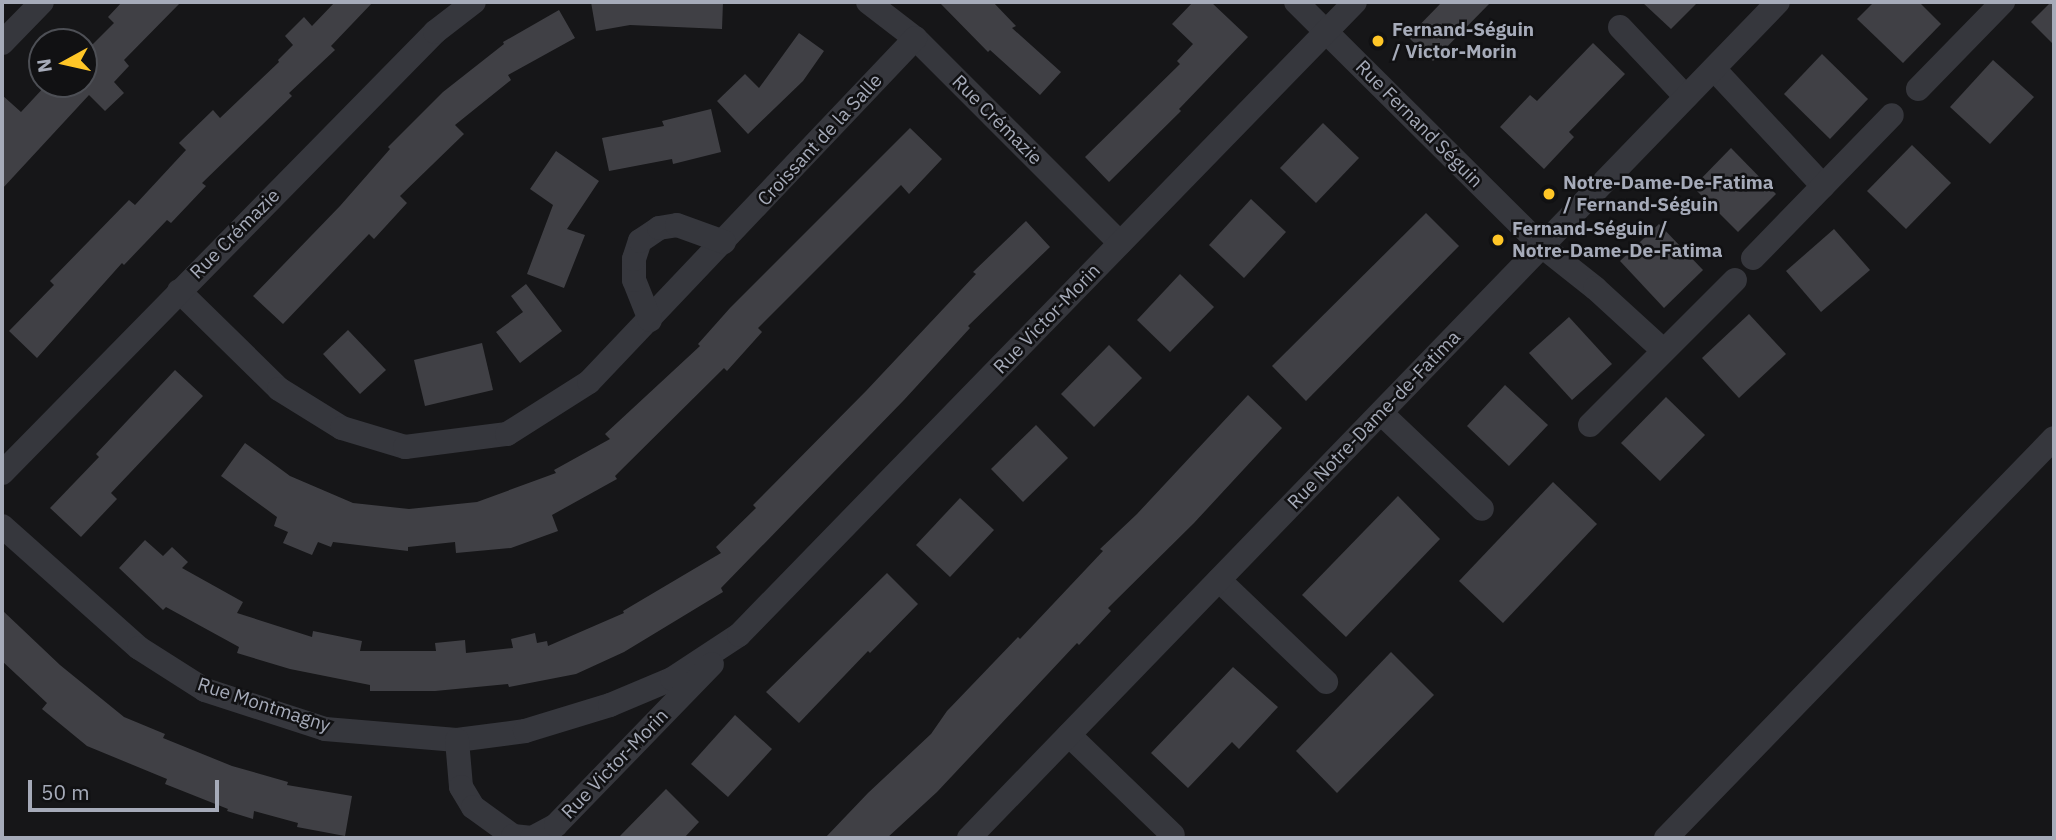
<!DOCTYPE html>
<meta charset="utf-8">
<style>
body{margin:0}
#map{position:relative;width:2056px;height:840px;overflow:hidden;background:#161618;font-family:"IBM Plex Sans",sans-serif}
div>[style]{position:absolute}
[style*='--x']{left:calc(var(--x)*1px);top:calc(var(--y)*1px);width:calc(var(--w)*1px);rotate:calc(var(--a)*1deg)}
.building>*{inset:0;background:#404045}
.minor>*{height:24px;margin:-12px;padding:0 12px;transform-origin:12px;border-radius:12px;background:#36373d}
.dots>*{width:19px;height:19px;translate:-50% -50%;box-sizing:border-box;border:4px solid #111113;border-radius:50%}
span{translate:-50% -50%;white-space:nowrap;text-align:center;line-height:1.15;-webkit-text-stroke:5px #111113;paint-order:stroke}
.poi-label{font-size:19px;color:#a6abb9;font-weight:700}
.left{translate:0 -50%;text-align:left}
.street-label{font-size:19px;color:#a6abb9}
.frame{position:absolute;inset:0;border:4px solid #a6abb9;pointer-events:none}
.north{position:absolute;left:28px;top:28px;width:70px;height:70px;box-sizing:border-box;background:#111113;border:2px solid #4d4f55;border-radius:50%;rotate:262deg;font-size:19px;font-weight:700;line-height:28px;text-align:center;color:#a6abb9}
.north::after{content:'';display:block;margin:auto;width:24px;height:32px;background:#ffc627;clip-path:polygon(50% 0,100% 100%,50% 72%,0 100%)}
.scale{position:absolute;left:28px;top:780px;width:191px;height:32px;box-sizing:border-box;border:4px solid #a6abb9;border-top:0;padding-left:9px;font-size:21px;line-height:24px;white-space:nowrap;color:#a6abb9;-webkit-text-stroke:5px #111113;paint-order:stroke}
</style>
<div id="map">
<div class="building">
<div style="clip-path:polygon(122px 2px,181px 2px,124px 60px,129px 66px,114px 82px,124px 93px,105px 111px,89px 95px,2px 189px,2px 95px,21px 112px,47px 84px,84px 84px,84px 53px,114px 23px,108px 17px)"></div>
<div style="clip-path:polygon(335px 2px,373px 2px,331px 46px,335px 50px,289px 93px,292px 96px,202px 183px,206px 186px,171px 223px,167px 220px,124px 265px,122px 263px,37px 358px,9px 331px,54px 285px,50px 281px,129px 200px,135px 205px,186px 150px,179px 143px,213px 110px,220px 118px,279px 62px,278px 60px,293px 45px,285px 36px,304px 17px,312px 26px)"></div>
<div style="clip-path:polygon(591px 2px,723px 2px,722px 29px,630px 25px,596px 31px)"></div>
<div style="clip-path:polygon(939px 2px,993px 2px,1016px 26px,1012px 28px,1061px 72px,1040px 95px,990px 50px,988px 52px)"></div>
<div style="clip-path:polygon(1193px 2px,1211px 2px,1248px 37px,1179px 109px,1181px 111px,1109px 182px,1085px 157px,1180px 64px,1177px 61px,1193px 44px,1172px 24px)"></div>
<div style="clip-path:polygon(1442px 2px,1491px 2px,1433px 61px,1408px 37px)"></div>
<div style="clip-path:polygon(1642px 2px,1698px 2px,1671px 29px)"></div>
<div style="clip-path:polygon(1874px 2px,1919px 2px,1941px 24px,1903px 63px,1857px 19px)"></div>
<div style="clip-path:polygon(2051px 2px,2054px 2px,2054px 45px,2031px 22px)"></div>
<div style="clip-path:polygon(559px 10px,575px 38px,508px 75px,511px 80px,455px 125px,464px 134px,400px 196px,407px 203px,374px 239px,369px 234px,283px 324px,253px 296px,340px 206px,390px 149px,388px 147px,443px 92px,504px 44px,503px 42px)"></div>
<div style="clip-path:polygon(799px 33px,824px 51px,803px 81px,748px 134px,717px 101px,745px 74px,759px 88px)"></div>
<div style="clip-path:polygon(1593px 43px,1625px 74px,1569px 132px,1574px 137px,1544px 169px,1500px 127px,1530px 95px,1537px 101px)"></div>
<div style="clip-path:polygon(1822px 54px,1868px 99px,1830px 139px,1784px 94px)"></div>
<div style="clip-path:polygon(1993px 60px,2034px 97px,1990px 144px,1950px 107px)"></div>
<div style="clip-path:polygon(711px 109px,721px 152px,673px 164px,672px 159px,609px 171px,602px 138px,664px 126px,662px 121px)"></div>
<div style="clip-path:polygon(1323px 123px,1359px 158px,1316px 203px,1280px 168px)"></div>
<div style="clip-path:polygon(910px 128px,942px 159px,909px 194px,901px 185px,758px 328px,762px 332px,727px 371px,724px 368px,615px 476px,617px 479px,552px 515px,558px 531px,511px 548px,456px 553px,455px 542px,408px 547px,408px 551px,333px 542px,331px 547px,318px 542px,312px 555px,283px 543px,288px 532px,274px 526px,277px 517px,221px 476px,245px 443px,290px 476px,353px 503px,409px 509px,477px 502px,556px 473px,554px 470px,610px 439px,605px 434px,700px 346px,698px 344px,730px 308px)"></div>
<div style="clip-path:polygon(1912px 145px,1951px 183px,1906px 229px,1867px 191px)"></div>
<div style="clip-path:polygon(1731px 148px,1776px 194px,1738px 232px,1693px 187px)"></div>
<div style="clip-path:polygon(556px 151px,599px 181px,567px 229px,585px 235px,564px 288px,527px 274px,553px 205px,530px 189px)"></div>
<div style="clip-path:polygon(1251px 199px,1286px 232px,1244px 278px,1209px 245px)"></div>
<div style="clip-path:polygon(1426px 213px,1459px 246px,1306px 401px,1272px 366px)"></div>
<div style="clip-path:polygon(1026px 221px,1050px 247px,968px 326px,970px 328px,904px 400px,721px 588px,723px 592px,624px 652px,576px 674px,509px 687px,508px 684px,435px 691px,370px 691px,370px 685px,290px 669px,237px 653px,239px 647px,166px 607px,163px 610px,119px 568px,145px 540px,163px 556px,172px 547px,188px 562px,182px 568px,243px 602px,237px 613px,312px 637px,313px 631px,362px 641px,360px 651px,436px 651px,435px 643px,465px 640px,466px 653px,513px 648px,511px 639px,535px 633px,537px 643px,547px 641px,548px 646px,624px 613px,623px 611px,721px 553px,716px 547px,756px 508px,753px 505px,866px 391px,976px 274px,973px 272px)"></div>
<div style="clip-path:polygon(1659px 224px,1703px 270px,1664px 308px,1620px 261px)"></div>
<div style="clip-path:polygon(1834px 229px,1870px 270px,1821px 312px,1786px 271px)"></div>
<div style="clip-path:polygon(1180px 274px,1214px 307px,1170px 352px,1137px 320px)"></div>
<div style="clip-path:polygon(526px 284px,562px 331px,520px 363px,496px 332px,523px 312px,511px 296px)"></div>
<div style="clip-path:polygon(1749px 314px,1786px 354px,1739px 398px,1702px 358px)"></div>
<div style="clip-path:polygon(1569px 317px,1612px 364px,1572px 400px,1529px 353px)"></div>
<div style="clip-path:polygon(348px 330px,386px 370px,360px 394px,323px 354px)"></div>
<div style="clip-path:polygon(482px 343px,493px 390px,425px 406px,414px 360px)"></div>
<div style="clip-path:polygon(1109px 345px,1142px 378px,1094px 427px,1061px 394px)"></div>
<div style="clip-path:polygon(175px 370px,203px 396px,111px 493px,117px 499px,81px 537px,50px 508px,99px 457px,96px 454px)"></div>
<div style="clip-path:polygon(1505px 385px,1548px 425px,1509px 466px,1467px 426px)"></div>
<div style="clip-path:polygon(1248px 395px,1282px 428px,1194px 523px,1108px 608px,1111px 611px,1079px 645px,1077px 643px,937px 792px,887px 838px,825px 838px,868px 793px,931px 734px,947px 711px,1018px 637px,1020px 639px,1103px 551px,1100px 549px,1137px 514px)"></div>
<div style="clip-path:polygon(1666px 397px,1705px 435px,1660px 481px,1621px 443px)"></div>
<div style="clip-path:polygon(1036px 425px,1068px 458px,1023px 502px,991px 469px)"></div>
<div style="clip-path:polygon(1553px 482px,1597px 524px,1503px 623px,1459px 581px)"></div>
<div style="clip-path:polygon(1398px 496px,1440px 539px,1346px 637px,1302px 595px)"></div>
<div style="clip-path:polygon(960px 498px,994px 530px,950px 577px,916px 545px)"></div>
<div style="clip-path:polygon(887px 573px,918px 604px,870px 653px,868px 651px,799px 723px,766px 692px)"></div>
<div style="clip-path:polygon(2px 610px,60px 665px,124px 717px,165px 734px,163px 738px,232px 766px,288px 782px,287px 785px,352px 796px,345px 836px,297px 827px,298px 823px,254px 811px,253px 819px,227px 811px,228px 809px,165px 784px,167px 779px,87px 746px,42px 709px,47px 703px,2px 661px)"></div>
<div style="clip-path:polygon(1391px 652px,1434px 695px,1337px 793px,1296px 751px)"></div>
<div style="clip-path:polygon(1233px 667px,1278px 707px,1239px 749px,1232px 742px,1188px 788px,1151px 753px)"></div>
<div style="clip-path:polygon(735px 715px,772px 749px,728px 797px,691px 764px)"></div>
<div style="clip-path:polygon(666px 789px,699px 822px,684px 838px,618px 838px)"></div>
</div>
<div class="minor">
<div style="--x:868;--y:2;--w:59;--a:37.5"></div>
<div style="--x:915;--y:38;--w:290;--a:45"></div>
<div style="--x:1296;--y:2;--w:346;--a:44.8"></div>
<div style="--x:1542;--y:246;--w:68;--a:38.4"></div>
<div style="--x:1595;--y:288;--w:92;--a:42.4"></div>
<div style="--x:1620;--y:27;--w:96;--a:46.7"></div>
<div style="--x:2;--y:43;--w:57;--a:-45.7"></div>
<div style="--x:1714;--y:69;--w:160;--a:47"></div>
<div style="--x:1918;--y:89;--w:122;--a:-45.7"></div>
<div style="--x:1753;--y:258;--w:199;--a:-45.8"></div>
<div style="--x:179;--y:291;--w:140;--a:44.4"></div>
<div style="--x:279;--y:389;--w:74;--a:31.8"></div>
<div style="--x:342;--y:428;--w:66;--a:16.8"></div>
<div style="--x:405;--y:447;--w:103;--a:-7.3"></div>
<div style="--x:507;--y:434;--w:97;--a:-32.4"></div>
<div style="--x:589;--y:382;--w:474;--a:-46.5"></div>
<div style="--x:650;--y:320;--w:43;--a:-111.8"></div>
<div style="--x:634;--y:280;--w:21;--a:-90"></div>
<div style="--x:634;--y:259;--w:19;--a:-72"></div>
<div style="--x:640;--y:241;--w:23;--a:-34"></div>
<div style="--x:659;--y:228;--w:18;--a:-9"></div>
<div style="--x:677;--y:225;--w:50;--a:19.9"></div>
<div style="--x:1381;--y:413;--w:139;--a:43.5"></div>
<div style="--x:1590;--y:425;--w:205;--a:-45"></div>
<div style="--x:2;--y:473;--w:618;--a:-45.52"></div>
<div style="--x:435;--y:32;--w:49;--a:-37.6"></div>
<div style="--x:2;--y:526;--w:183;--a:41.7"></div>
<div style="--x:139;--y:648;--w:78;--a:32.5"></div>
<div style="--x:205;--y:690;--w:126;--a:18"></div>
<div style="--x:325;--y:729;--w:132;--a:4.8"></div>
<div style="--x:457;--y:740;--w:69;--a:-7.5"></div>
<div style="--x:525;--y:731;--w:89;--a:-17"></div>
<div style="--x:610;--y:705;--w:67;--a:-22.8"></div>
<div style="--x:672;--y:679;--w:80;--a:-33.3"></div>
<div style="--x:739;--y:635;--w:883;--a:-45.78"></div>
<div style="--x:1219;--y:580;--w:148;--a:43.6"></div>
<div style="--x:1069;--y:735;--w:144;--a:43.9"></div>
<div style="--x:457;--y:740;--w:47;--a:85.1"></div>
<div style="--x:461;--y:787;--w:23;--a:59"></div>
<div style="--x:473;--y:807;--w:49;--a:35.9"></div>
<div style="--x:513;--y:836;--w:19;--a:6"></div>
<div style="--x:532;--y:838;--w:27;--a:-28"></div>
<div style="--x:556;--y:825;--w:224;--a:-45.9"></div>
<div style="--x:969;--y:838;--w:1163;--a:-45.94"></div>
<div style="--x:1666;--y:838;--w:557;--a:-45.87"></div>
</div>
<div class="dots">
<div style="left:1378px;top:41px;background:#ffc627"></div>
<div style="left:1549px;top:194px;background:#ffc627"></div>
<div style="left:1498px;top:240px;background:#ffc627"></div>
</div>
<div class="poi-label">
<span class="left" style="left:1392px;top:41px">Fernand-Séguin<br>/ Victor-Morin</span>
<span class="left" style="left:1563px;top:194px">Notre-Dame-De-Fatima<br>/ Fernand-Séguin</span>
<span class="left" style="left:1512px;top:240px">Fernand-Séguin /<br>Notre-Dame-De-Fatima</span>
</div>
<div class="street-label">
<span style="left:997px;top:120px;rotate:45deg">Rue Crémazie</span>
<span style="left:1419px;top:124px;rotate:45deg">Rue Fernand Séguin</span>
<span style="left:820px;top:140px;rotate:-47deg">Croissant de la Salle</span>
<span style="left:235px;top:234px;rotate:-45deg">Rue Crémazie</span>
<span style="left:1047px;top:319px;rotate:-46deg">Rue Victor-Morin</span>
<span style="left:1374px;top:420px;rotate:-46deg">Rue Notre-Dame-de-Fatima</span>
<span style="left:264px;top:705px;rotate:18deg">Rue Montmagny</span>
<span style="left:615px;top:764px;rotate:-46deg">Rue Victor-Morin</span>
</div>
<div class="frame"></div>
<div class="north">N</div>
<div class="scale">50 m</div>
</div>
